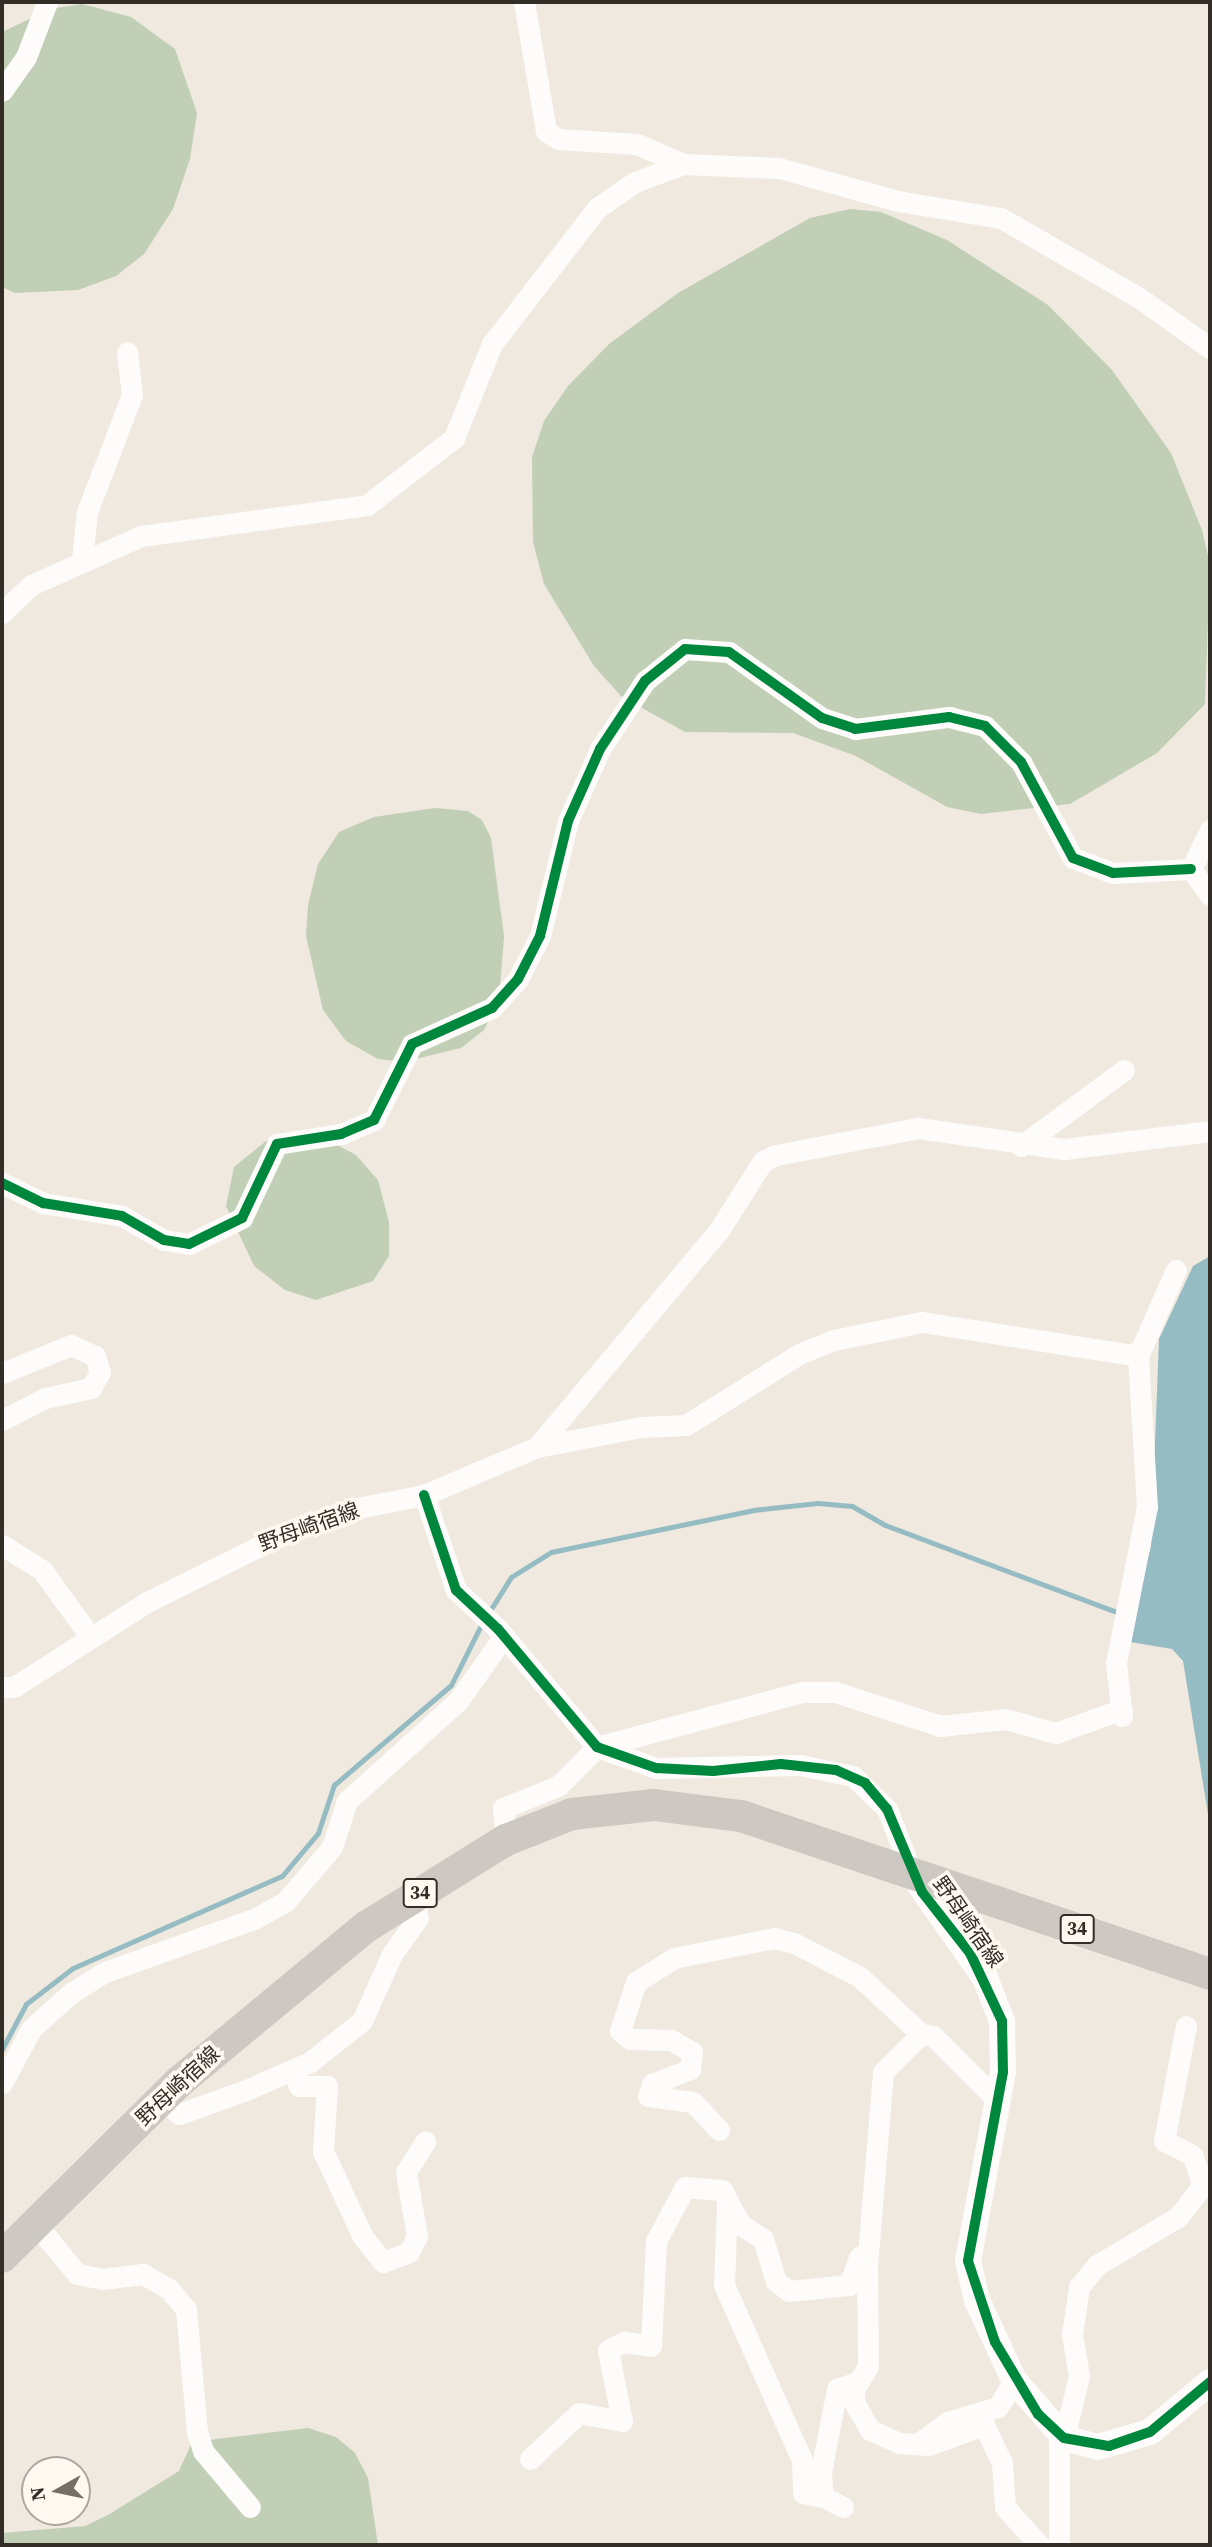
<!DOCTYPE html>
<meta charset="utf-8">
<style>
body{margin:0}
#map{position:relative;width:1212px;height:2547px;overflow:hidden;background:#f0e9df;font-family:"Source Serif 4","Noto Sans JP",serif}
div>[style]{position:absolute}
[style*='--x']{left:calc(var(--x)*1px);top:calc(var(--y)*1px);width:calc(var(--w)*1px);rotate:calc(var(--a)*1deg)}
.forest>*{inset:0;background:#c0cfb5}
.water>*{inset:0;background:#95bbc3}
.stream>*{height:5px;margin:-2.5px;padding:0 2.5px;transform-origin:2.5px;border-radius:2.5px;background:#95bbc3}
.minor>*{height:21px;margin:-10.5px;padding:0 10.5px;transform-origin:10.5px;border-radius:10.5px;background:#fdfcfa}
.tertiary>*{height:26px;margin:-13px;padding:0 13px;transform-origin:13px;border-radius:13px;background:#fdfcfa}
.primary>*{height:32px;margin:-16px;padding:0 16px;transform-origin:16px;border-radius:16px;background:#cec8c3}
.cycleway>*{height:10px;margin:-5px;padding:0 5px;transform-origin:5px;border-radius:5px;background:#00873e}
span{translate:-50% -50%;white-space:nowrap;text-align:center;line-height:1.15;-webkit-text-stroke:7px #fef8f1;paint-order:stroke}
.shield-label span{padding:2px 5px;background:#fef8f1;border:2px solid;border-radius:5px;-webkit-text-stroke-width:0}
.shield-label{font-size:19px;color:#322d26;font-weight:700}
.street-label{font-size:21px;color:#322d26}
.frame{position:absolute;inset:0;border:4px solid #322d26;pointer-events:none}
.north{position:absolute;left:21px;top:2456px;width:70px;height:70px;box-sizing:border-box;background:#fef8f1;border:2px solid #aca7a0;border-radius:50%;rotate:261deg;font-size:19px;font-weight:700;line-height:28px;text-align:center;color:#322d26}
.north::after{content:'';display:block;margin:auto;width:24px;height:32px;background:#746f67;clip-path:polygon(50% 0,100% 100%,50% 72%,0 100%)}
</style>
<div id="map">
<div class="forest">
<div style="clip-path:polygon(82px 4px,131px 17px,175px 49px,197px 113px,190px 159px,173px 209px,144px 254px,116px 276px,78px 290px,15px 293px,2px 287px,2px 32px,50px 9px)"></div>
<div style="clip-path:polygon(850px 209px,881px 212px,947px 240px,1048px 305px,1112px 370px,1171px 453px,1202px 530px,1210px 564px,1205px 704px,1157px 753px,1070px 804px,981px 814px,947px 807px,856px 756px,793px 733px,685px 732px,621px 696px,594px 666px,544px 584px,533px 542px,532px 457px,544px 421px,568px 386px,609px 344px,678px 293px,810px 218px)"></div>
<div style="clip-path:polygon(435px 808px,468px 811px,482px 820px,491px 838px,504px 936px,499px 1000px,484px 1030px,461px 1048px,403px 1062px,378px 1059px,346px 1041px,323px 1010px,306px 936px,308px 905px,318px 864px,339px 832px,374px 817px)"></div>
<div style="clip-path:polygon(309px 1130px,356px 1155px,378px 1180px,389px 1222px,389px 1256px,373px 1281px,316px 1300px,285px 1290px,254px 1266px,226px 1206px,234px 1167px,266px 1141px)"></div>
<div style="clip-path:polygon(308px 2428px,336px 2437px,355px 2453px,368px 2478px,378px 2545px,2px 2545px,2px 2533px,85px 2526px,108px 2515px,179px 2471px,192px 2442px)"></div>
</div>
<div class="water">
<div style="clip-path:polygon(1210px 1256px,1210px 1826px,1183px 1661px,1172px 1649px,1124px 1641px,1151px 1547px,1159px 1339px,1193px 1266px)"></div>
</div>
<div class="stream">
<div style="--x:489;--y:1612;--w:41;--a:-57.8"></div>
<div style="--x:511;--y:1577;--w:47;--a:-32"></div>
<div style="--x:551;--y:1552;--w:206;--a:-11.7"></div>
<div style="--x:753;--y:1510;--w:65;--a:-6.1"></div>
<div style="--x:818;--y:1503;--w:34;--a:5"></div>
<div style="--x:852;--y:1506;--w:38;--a:30"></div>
<div style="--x:885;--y:1525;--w:250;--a:20.6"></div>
<div style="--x:2;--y:2049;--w:51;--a:-61.9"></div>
<div style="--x:26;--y:2004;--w:59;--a:-37.5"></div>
<div style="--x:73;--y:1968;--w:228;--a:-23.8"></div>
<div style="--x:282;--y:1876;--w:56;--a:-50.1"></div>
<div style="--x:318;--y:1833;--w:51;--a:-71.6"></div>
<div style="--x:334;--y:1785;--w:154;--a:-40.5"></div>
<div style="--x:451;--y:1685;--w:69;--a:-63.4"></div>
</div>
<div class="minor">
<div style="--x:524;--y:2;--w:131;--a:80.3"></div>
<div style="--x:546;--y:131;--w:14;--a:34"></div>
<div style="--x:558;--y:139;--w:79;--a:3.6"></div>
<div style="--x:637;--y:144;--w:50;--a:23.5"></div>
<div style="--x:2;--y:91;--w:42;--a:-54.8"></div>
<div style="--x:26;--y:57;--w:59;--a:-69.1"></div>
<div style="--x:82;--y:560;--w:48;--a:-84.1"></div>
<div style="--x:87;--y:512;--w:125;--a:-69"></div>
<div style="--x:132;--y:395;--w:43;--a:-96.6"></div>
<div style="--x:2;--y:613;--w:40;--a:-44"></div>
<div style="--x:31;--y:585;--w:120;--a:-24"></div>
<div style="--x:141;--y:536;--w:228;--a:-7.8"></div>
<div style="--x:367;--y:505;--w:110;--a:-37.6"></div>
<div style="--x:454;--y:438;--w:101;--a:-68"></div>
<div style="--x:492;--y:344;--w:172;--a:-52.3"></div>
<div style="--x:597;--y:208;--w:46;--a:-34.4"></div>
<div style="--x:635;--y:182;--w:51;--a:-20.6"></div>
<div style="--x:683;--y:164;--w:96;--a:2.4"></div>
<div style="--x:779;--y:168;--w:123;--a:15.5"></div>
<div style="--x:898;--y:201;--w:104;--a:9.4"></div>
<div style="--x:1001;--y:218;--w:158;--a:30"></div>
<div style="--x:1138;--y:297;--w:88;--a:35.3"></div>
<div style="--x:1210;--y:830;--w:43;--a:116"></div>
<div style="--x:1191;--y:869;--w:32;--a:54"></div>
<div style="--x:1021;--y:1146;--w:128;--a:-36.4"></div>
<div style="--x:2;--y:1183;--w:46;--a:26"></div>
<div style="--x:43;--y:1203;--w:80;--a:9.3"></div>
<div style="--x:122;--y:1216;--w:48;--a:29.7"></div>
<div style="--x:164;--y:1240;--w:25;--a:9"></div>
<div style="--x:189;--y:1244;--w:59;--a:-26.1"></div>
<div style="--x:242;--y:1218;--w:82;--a:-64.7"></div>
<div style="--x:277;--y:1144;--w:65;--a:-8.9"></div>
<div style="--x:341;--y:1134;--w:36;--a:-23"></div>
<div style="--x:374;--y:1120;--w:85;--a:-63.4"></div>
<div style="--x:412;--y:1044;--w:88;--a:-24.2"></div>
<div style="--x:492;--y:1008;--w:39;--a:-48"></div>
<div style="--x:518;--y:979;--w:48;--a:-62.9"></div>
<div style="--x:540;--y:936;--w:118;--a:-76.3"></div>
<div style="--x:568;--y:821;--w:79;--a:-66"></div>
<div style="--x:600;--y:749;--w:82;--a:-56.5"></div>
<div style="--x:645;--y:681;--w:51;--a:-38.7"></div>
<div style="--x:685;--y:649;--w:44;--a:3.9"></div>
<div style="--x:729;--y:652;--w:114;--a:35.4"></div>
<div style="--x:822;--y:718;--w:35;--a:18"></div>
<div style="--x:855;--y:729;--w:95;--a:-7.3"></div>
<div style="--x:949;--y:717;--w:37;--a:14"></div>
<div style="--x:985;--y:726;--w:51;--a:45"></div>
<div style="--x:1021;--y:762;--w:109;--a:61.6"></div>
<div style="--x:1073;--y:858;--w:43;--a:20.6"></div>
<div style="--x:1113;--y:873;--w:78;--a:-2.9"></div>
<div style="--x:2;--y:1373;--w:74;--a:-22.1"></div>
<div style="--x:71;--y:1345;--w:26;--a:25"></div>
<div style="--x:95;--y:1356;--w:17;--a:73"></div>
<div style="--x:100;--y:1372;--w:18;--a:119"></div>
<div style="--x:91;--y:1388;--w:47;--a:167.7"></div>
<div style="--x:45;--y:1398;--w:48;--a:152.9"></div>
<div style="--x:537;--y:1447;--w:283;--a:-50"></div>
<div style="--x:719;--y:1230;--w:82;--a:-57.5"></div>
<div style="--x:763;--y:1161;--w:14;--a:-25"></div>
<div style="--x:776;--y:1155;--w:145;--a:-10.8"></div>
<div style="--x:918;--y:1128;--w:148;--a:8.2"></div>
<div style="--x:1064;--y:1149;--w:147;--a:-7"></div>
<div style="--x:424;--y:1495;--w:100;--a:71.4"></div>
<div style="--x:456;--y:1590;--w:57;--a:42.9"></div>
<div style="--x:498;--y:1629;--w:154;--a:50"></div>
<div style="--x:597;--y:1747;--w:63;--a:19.6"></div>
<div style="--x:656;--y:1768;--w:144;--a:-1.2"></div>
<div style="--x:800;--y:1765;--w:54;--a:11.7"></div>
<div style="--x:853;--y:1776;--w:47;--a:44.1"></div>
<div style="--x:887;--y:1809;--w:70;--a:69"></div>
<div style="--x:2;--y:1545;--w:47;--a:32"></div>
<div style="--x:42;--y:1570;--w:80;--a:54.1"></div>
<div style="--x:2;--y:1687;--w:12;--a:0"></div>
<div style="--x:14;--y:1687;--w:158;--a:-32.6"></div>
<div style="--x:147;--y:1602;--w:155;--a:-26.4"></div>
<div style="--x:286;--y:1533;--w:65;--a:-20.7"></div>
<div style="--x:347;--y:1510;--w:78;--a:-11"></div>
<div style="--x:424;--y:1495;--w:123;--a:-23"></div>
<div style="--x:537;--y:1447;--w:106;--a:-10.9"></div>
<div style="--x:641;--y:1427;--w:45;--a:-2.5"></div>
<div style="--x:686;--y:1425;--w:133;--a:-32.1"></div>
<div style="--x:799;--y:1354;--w:38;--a:-22"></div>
<div style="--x:834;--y:1340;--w:90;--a:-11.6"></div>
<div style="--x:922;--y:1322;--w:219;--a:8.9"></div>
<div style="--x:1122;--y:1716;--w:53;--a:-96.5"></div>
<div style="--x:1116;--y:1663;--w:159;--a:-78.8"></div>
<div style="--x:1147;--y:1507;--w:151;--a:-93.4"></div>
<div style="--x:1138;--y:1356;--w:94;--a:-66.2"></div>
<div style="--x:506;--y:1840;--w:32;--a:-95"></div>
<div style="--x:503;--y:1808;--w:59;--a:-21.8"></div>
<div style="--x:558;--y:1786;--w:55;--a:-45"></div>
<div style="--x:597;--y:1747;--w:212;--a:-15"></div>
<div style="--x:802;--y:1692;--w:33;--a:0"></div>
<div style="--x:835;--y:1692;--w:110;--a:17.9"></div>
<div style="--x:940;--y:1726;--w:65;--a:-6.1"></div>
<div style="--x:1005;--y:1719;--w:53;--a:15.4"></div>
<div style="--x:1056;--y:1733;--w:70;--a:-20"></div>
<div style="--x:293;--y:2070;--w:17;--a:69"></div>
<div style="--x:299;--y:2086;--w:28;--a:0"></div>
<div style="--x:327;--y:2086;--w:65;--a:93.5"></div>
<div style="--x:323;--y:2151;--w:95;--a:65.1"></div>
<div style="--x:363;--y:2237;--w:32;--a:51"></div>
<div style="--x:383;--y:2262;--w:28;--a:-21"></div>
<div style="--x:409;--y:2252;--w:18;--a:-63"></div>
<div style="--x:417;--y:2236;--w:65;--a:-99.8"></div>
<div style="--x:406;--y:2172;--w:36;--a:-58"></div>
<div style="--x:2;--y:2083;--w:61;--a:-61.8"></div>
<div style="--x:31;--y:2029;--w:54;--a:-42"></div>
<div style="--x:71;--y:1993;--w:40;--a:-32"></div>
<div style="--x:105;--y:1972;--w:158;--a:-19.6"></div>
<div style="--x:254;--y:1919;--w:37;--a:-29"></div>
<div style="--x:286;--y:1901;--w:71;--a:-49.6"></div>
<div style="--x:332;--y:1847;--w:48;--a:-71.9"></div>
<div style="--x:347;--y:1801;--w:149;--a:-42"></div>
<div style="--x:458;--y:1701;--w:80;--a:-54.7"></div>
<div style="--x:162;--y:2099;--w:23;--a:41"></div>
<div style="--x:179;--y:2114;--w:71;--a:-19.7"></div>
<div style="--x:246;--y:2090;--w:70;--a:-23.6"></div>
<div style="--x:310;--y:2062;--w:66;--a:-38.3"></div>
<div style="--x:362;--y:2021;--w:73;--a:-65.9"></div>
<div style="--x:392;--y:1954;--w:44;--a:-54.2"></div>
<div style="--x:418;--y:1918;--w:21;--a:-104"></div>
<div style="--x:997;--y:2100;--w:91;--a:-135"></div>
<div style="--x:933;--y:2036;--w:12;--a:-171"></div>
<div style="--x:921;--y:2034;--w:54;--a:135"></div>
<div style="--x:883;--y:2072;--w:195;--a:94.7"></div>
<div style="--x:867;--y:2266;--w:100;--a:89.4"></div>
<div style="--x:868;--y:2366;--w:27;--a:121"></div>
<div style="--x:854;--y:2389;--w:13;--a:90"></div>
<div style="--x:854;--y:2402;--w:32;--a:60"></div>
<div style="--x:870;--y:2430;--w:32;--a:24"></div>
<div style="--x:899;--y:2443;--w:29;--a:4"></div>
<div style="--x:928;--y:2445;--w:59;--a:-19.7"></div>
<div style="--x:984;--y:2425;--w:42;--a:64.7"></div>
<div style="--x:1002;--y:2463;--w:44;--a:86.1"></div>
<div style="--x:1005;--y:2507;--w:51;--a:48.2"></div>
<div style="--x:719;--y:2130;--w:38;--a:-133"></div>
<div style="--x:693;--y:2102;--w:45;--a:-172.4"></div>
<div style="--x:648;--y:2096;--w:13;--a:-72"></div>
<div style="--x:652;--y:2084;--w:41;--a:-21.5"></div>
<div style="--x:690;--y:2069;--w:17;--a:-83"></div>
<div style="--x:692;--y:2052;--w:24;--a:-150"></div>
<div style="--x:671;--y:2040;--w:41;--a:-178.6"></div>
<div style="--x:630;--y:2039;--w:13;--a:-141"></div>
<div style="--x:620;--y:2031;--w:52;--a:-71.9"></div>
<div style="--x:636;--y:1982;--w:45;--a:-32.3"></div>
<div style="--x:674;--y:1958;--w:102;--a:-11.3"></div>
<div style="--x:774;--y:1938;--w:21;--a:14"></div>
<div style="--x:794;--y:1943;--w:74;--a:27.3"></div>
<div style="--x:860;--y:1977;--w:83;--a:43.1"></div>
<div style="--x:727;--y:2204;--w:81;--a:92.1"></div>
<div style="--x:724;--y:2285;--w:192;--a:66"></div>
<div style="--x:802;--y:2460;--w:33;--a:88"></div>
<div style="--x:803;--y:2493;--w:20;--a:11"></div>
<div style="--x:36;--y:2224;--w:65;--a:50.6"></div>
<div style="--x:77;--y:2274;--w:25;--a:11"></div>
<div style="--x:102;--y:2279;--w:41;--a:-7"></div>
<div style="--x:143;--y:2274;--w:30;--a:30"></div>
<div style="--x:169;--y:2289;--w:26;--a:50"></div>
<div style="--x:186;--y:2309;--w:123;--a:84.9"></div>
<div style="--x:197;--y:2432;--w:20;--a:72"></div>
<div style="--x:203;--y:2451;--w:73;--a:50"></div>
<div style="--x:1059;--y:2434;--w:111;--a:90"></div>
<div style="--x:1064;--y:2438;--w:64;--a:-76.4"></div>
<div style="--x:1079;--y:2376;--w:43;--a:-99.5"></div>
<div style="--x:1072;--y:2334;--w:48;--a:-81.5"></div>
<div style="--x:1079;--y:2287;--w:28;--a:-51"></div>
<div style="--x:1097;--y:2265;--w:94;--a:-30.7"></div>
<div style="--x:1178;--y:2217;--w:41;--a:-52"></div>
<div style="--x:1203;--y:2185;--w:32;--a:-110"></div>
<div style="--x:1192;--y:2155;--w:31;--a:-153"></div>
<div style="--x:1164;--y:2141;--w:117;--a:-79.2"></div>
<div style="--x:922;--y:2441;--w:31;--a:-37"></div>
<div style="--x:947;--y:2422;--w:53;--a:-16.4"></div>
<div style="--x:998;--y:2407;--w:31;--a:-59"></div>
<div style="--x:530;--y:2459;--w:67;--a:-43.2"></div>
<div style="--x:579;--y:2413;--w:44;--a:10.5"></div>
<div style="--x:622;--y:2421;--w:72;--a:-101.2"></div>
<div style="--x:608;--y:2350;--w:18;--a:-27"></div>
<div style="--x:624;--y:2342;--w:27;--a:8"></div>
<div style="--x:651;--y:2346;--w:105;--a:-87.3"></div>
<div style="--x:656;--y:2241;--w:61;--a:-61.8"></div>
<div style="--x:685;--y:2187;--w:37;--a:5"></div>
<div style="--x:722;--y:2190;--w:40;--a:62"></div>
<div style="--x:741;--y:2225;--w:26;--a:32"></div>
<div style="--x:763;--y:2239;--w:44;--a:72.8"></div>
<div style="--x:776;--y:2281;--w:16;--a:38"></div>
<div style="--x:789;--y:2291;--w:60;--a:-5.7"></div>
<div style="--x:849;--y:2285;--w:30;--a:-70"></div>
<div style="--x:843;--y:2507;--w:22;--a:-153"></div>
<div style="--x:823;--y:2497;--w:25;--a:-95"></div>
<div style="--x:821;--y:2472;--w:85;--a:-79.1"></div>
<div style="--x:837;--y:2389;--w:21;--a:-19"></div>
</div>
<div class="tertiary">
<div style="--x:912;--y:1874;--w:127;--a:54.9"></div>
<div style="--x:985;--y:1978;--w:46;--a:68.4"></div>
<div style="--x:1002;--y:2021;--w:51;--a:88.9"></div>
<div style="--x:1003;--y:2072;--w:192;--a:100.5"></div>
<div style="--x:968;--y:2261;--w:40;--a:77"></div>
<div style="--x:977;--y:2300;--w:88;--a:65.2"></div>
<div style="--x:1014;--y:2380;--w:77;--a:49.2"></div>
<div style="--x:1064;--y:2438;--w:35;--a:15"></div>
<div style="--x:1098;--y:2447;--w:54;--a:-16.1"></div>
<div style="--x:1150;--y:2432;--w:78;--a:-39.8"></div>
</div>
<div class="primary">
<div style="--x:2;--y:2257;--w:249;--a:-44.7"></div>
<div style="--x:179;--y:2082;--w:243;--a:-39.7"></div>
<div style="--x:366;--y:1927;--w:165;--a:-31.9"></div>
<div style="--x:506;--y:1840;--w:71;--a:-21.5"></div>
<div style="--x:572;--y:1814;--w:82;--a:-6.3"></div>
<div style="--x:654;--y:1805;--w:88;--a:7.2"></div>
<div style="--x:741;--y:1816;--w:495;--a:18.6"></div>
</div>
<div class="cycleway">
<div style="--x:2;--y:1183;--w:46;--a:26"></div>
<div style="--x:43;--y:1203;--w:80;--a:9.3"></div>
<div style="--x:122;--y:1216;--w:48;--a:29.7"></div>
<div style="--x:164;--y:1240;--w:25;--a:9"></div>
<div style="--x:189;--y:1244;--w:59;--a:-26.1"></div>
<div style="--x:242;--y:1218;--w:82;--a:-64.7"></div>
<div style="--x:277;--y:1144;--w:65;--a:-8.9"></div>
<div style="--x:341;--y:1134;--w:36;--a:-23"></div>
<div style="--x:374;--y:1120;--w:85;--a:-63.4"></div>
<div style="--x:412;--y:1044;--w:88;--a:-24.2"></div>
<div style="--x:492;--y:1008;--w:39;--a:-48"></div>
<div style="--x:518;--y:979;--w:48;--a:-62.9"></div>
<div style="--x:540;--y:936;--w:118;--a:-76.3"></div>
<div style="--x:568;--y:821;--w:79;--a:-66"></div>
<div style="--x:600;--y:749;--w:82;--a:-56.5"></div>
<div style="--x:645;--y:681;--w:51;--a:-38.7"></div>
<div style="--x:685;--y:649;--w:44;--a:3.9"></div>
<div style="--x:729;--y:652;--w:114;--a:35.4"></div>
<div style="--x:822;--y:718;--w:35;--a:18"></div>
<div style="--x:855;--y:729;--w:95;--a:-7.3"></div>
<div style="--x:949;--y:717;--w:37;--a:14"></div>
<div style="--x:985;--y:726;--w:51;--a:45"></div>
<div style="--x:1021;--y:762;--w:109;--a:61.6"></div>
<div style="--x:1073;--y:858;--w:43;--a:20.6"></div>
<div style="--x:1113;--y:873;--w:78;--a:-2.9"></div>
<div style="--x:424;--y:1495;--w:100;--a:71.4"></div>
<div style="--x:456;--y:1590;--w:57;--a:42.9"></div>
<div style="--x:498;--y:1629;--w:154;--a:50"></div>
<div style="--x:597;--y:1747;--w:63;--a:19.6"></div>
<div style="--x:656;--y:1768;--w:57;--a:3"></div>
<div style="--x:713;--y:1771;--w:68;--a:-5.9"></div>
<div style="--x:781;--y:1764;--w:55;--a:6.2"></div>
<div style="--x:836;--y:1770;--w:32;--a:24"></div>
<div style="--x:865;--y:1783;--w:34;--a:50"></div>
<div style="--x:887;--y:1809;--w:90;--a:67.1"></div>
<div style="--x:922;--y:1892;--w:78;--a:51.8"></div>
<div style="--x:970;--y:1953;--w:75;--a:64.8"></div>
<div style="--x:1002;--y:2021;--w:51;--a:88.9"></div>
<div style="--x:1003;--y:2072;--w:192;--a:100.5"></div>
<div style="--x:968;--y:2261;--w:85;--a:71.6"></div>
<div style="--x:995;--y:2342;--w:84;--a:59.2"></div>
<div style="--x:1038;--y:2414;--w:35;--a:43"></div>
<div style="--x:1064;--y:2438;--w:46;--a:10.1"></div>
<div style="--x:1109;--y:2446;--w:43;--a:-18.9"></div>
<div style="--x:1150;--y:2432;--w:78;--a:-39.8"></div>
</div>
<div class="shield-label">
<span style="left:420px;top:1893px">34</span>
<span style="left:1077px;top:1929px">34</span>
</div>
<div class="street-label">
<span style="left:309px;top:1527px;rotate:-20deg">野母崎宿線</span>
<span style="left:968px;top:1922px;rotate:55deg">野母崎宿線</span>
<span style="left:178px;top:2086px;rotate:-43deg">野母崎宿線</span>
</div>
<div class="frame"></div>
<div class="north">N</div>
</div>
